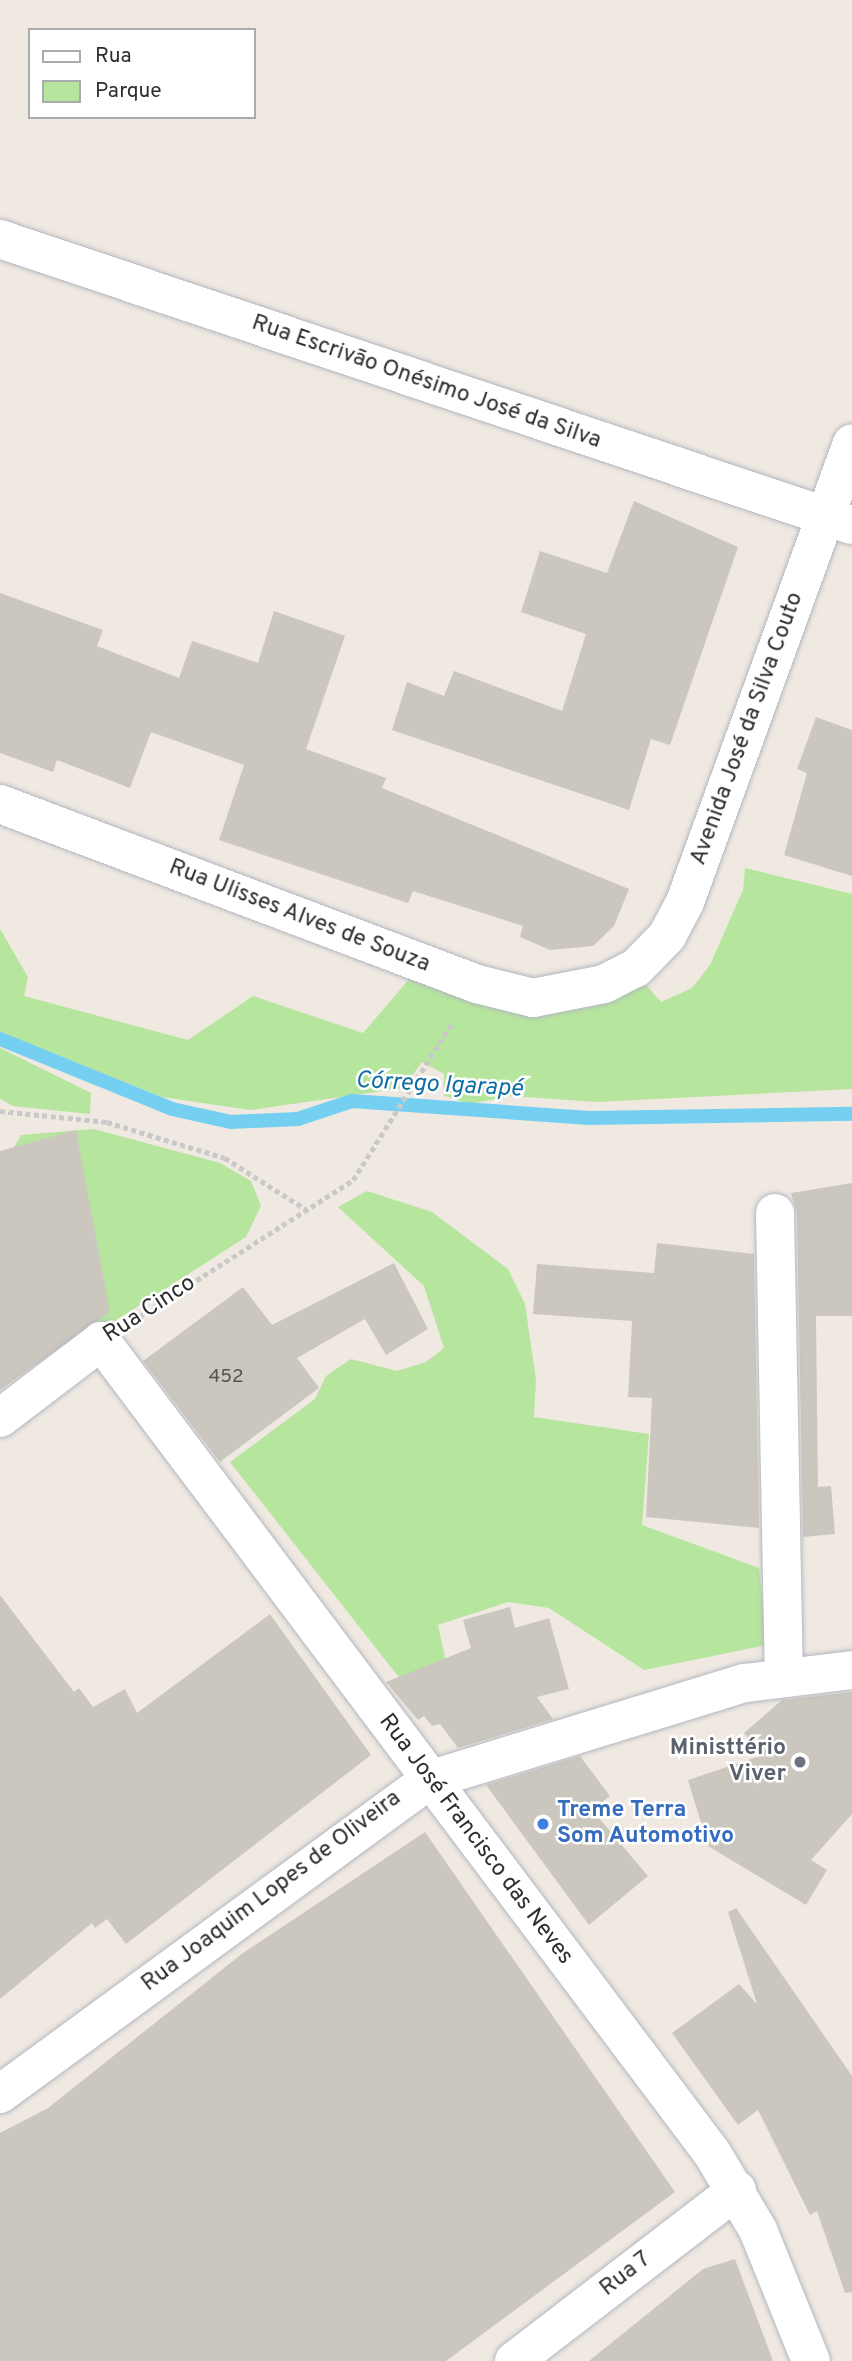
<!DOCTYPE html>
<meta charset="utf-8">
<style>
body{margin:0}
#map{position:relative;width:852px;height:2361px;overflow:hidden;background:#efe9e1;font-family:Overpass,sans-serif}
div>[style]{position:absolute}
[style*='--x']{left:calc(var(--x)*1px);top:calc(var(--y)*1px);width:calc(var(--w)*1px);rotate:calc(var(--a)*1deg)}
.green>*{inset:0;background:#b6e59e}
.stream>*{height:14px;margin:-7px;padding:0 7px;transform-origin:7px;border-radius:7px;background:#75cff0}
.building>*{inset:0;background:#cbc7bf}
.path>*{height:4.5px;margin-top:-2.25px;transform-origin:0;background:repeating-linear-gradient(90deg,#c9c9c9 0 5px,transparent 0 8.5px)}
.roads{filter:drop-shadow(0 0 2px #b4b7c1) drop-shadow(0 0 2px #b4b7c1)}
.minor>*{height:38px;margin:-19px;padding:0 19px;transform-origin:19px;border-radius:19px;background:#fff}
.dots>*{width:19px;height:19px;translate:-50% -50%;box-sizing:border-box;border:4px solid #fff;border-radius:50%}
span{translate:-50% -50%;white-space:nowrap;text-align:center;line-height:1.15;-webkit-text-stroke:5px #fff;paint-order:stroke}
.number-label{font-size:19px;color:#555452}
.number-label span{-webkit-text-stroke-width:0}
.street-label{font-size:23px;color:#2e2e2e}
.worship-label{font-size:23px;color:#5b616d;font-weight:700}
.right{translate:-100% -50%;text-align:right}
.shop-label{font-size:23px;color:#366cbe;font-weight:700}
.left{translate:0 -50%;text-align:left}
.water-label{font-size:24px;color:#0d6fa3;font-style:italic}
.legend{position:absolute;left:28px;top:28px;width:228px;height:91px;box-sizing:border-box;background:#fff;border:2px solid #ababab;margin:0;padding:9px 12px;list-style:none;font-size:21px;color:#2e2e2e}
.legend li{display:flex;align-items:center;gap:14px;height:35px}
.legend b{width:35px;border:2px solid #ababab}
</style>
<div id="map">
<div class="green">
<div style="clip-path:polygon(745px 868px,852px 894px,852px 1089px,597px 1102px,512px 1096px,469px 1104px,443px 1095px,444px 1074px,422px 1062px,403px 1088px,250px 1110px,162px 1097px,0 1032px,0 929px,28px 977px,24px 996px,188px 1040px,253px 996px,363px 1033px,417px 970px,504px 1006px,641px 979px,661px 1002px,692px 988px,710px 965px,743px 890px)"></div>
<div style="clip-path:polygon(0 1048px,91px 1093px,90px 1114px,13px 1106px,0 1099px)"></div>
<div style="clip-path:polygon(94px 1129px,220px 1163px,251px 1181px,261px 1206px,246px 1237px,104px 1328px,7px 1369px,0 1172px,21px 1135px)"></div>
<div style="clip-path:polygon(367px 1191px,432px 1212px,508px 1269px,525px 1304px,536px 1380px,534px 1417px,649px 1434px,642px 1525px,759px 1568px,767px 1645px,644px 1670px,549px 1608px,508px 1602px,438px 1625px,446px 1662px,401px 1680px,230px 1462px,315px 1399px,326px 1376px,351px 1359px,397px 1371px,426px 1362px,444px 1348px,424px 1286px,338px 1207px)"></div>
</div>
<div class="stream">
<div style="--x:0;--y:1039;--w:186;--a:22.1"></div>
<div style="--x:172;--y:1109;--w:60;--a:12.4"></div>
<div style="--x:231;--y:1122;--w:67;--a:-2.6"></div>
<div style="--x:298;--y:1119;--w:57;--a:-18.4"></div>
<div style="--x:352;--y:1101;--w:238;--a:4.1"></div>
<div style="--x:589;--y:1118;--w:263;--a:-0.9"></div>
</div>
<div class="building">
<div style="clip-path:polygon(634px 501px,738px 547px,670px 745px,651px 739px,629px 810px,392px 730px,407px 682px,444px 696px,454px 671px,562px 711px,586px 634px,521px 612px,540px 551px,607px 573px)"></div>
<div style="clip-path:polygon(0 593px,103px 630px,97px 646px,179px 678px,192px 641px,258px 663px,274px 611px,345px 636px,306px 749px,386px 778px,382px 788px,629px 889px,614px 926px,593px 946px,550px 950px,520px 937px,523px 926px,413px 891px,408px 903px,219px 840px,244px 765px,151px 732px,130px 788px,57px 760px,53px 772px,0 753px)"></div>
<div style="clip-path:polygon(816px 717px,852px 730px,852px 876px,784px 855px,807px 773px,797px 769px)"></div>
<div style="clip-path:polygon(76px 1130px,110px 1312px,0 1390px,0 1151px)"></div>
<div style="clip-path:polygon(852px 1183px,852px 1316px,816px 1316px,818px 1487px,831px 1486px,835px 1534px,803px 1537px,797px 1213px,791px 1193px)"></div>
<div style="clip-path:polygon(657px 1243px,754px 1254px,759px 1528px,646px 1517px,652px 1398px,628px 1397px,632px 1321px,533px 1314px,537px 1264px,654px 1273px)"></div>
<div style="clip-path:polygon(394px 1263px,428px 1329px,386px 1355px,365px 1319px,297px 1358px,319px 1388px,220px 1462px,143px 1361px,243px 1287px,272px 1325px)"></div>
<div style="clip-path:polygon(0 1595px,74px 1692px,79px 1688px,93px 1707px,125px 1689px,137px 1713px,270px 1614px,371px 1755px,126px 1944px,107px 1919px,95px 1928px,92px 1923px,0 1999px)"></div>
<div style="clip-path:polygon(510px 1607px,515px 1628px,549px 1618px,569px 1689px,537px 1697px,553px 1719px,458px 1748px,440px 1724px,432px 1726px,424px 1716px,418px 1720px,386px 1682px,471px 1648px,463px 1620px)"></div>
<div style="clip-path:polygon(852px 1692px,852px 1814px,811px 1860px,827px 1870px,806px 1905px,708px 1846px,688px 1780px,763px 1755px,744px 1733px,782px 1700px)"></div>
<div style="clip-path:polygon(580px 1756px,610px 1796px,592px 1810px,648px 1876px,589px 1925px,486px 1785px)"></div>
<div style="clip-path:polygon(425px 1832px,675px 2192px,446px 2361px,0 2361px,0 2133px,48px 2108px,243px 1953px)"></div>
<div style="clip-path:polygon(736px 1908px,852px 2076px,852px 2292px,845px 2293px,817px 2211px,810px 2215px,758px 2110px,738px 2125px,672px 2033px,739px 1984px,757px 2004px,728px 1912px)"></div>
<div style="clip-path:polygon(735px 2259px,773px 2361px,589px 2361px,703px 2269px)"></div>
</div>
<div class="path">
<div style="--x:0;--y:1111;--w:108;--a:5.9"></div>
<div style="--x:107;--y:1122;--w:123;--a:17"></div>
<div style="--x:225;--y:1158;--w:97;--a:32.4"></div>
<div style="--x:139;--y:1317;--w:254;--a:-32.6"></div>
<div style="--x:353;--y:1180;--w:186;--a:-57.8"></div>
</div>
<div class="roads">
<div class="minor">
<div style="--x:0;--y:239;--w:899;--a:18.56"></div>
<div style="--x:0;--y:804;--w:510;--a:20.67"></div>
<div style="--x:477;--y:984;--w:58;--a:14"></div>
<div style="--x:533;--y:998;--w:72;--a:-11.2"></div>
<div style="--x:604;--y:984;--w:36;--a:-27"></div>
<div style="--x:636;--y:968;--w:45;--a:-45.9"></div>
<div style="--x:667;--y:936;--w:38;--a:-62"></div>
<div style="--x:685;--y:902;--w:488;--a:-70"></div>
<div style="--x:775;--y:1213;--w:464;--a:88.9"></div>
<div style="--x:0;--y:1418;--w:127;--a:-37.3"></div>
<div style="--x:101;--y:1341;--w:1016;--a:53.04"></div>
<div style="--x:712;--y:2153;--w:90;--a:59.1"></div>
<div style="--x:758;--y:2230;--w:141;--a:68"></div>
<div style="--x:0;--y:2094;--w:532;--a:-36.2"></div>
<div style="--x:429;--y:1780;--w:331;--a:-17.1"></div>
<div style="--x:745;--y:1683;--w:108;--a:-6.9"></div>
<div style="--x:514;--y:2361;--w:281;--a:-37.5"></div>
</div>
</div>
<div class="dots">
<div style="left:800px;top:1762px;background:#6b7280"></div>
<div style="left:543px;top:1824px;background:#3f7fe0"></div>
</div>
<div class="number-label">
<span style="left:226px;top:1378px">452</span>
</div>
<div class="street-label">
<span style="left:426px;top:383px;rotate:19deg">Rua Escrivão Onésimo José da Silva</span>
<span style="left:748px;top:729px;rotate:-70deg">Avenida José da Silva Couto</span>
<span style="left:299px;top:917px;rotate:21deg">Rua Ulisses Alves de Souza</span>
<span style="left:150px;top:1310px;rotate:-33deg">Rua Cinco</span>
<span style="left:475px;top:1840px;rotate:53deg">Rua José Francisco das Neves</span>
<span style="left:272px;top:1892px;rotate:-37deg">Rua Joaquim Lopes de Oliveira</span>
<span style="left:626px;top:2275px;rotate:-38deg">Rua 7</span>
</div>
<div class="worship-label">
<span class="right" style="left:786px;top:1762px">Ministtério<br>Viver</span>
</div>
<div class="shop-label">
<span class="left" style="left:557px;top:1824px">Treme Terra<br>Som Automotivo</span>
</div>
<div class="water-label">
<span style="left:439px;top:1086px;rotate:3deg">Córrego Igarapé</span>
</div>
<ul class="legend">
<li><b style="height:9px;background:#fff"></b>Rua</li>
<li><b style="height:19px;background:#b6e59e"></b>Parque</li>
</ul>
</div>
